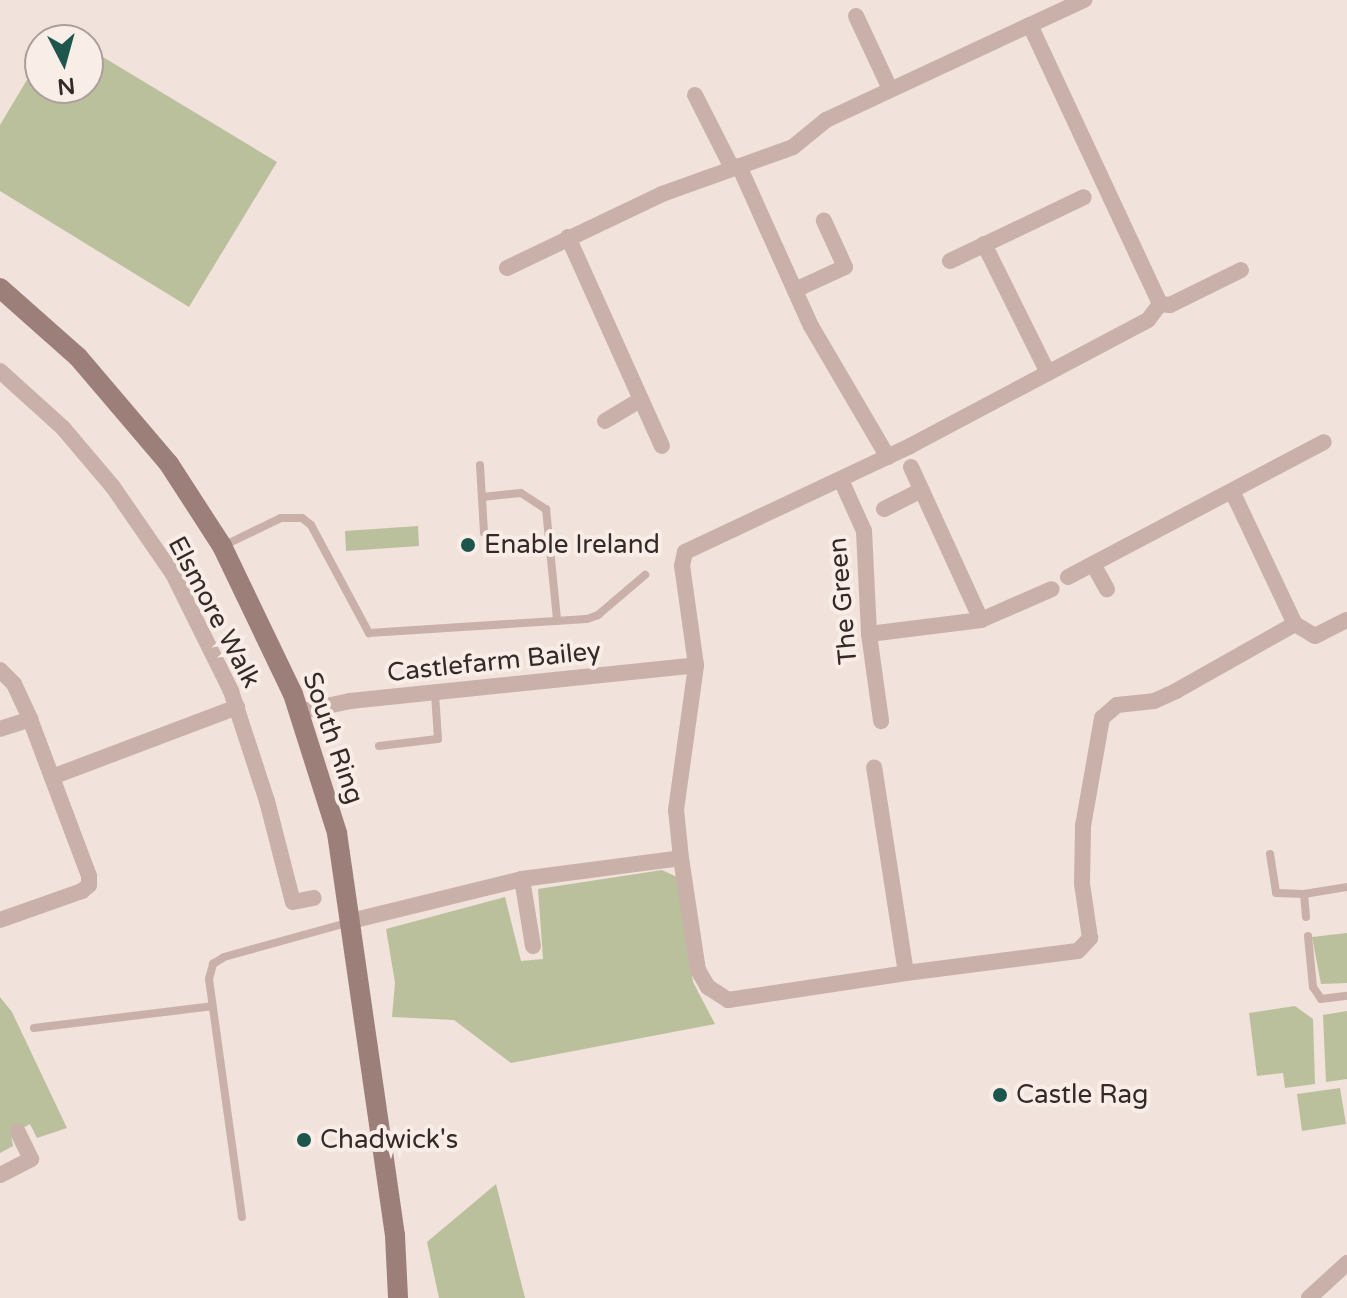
<!DOCTYPE html>
<style>
body{margin:0}
#map{position:relative;width:1347px;height:1298px;overflow:hidden;background:#f1e2db;font-family:"Varela Round",sans-serif}
div>[style]{position:absolute}
[style*='--x']{left:calc(var(--x)*1px);top:calc(var(--y)*1px);width:calc(var(--w)*1px);rotate:calc(var(--a)*1deg)}
.green>*{inset:0;background:#bbc09c}
.service>*{height:8px;margin:-4px;padding:0 4px;transform-origin:4px;border-radius:4px;background:#c9b0a8}
.minor>*{height:16px;margin:-8px;padding:0 8px;transform-origin:8px;border-radius:8px;background:#c9b0a8}
.secondary>*{height:20px;margin:-10px;padding:0 10px;transform-origin:10px;border-radius:10px;background:#9c7f79}
.dots>*{width:22px;height:22px;translate:-50% -50%;box-sizing:border-box;border:4px solid #f9ede8;border-radius:50%}
span{translate:-50% -50%;white-space:nowrap;text-align:center;line-height:1.15;-webkit-text-stroke:8px #f9ede8;paint-order:stroke}
.poi-label{font-size:26px;color:#362928}
.left{translate:0 -50%;text-align:left}
.street-label{font-size:26px;color:#362928}
.north{position:absolute;left:24px;top:24px;width:80px;height:80px;box-sizing:border-box;background:#f9ede8;border:2px solid #ab9f9b;border-radius:50%;rotate:174deg;font-size:22px;font-weight:700;line-height:32px;text-align:center;color:#362928}
.north::after{content:'';display:block;margin:auto;width:28px;height:36px;background:#1e564e;clip-path:polygon(50% 0,100% 100%,50% 72%,0 100%)}
</style>
<div id="map">
<div class="green">
<div style="clip-path:polygon(88px 48px,277px 162px,189px 307px,0 191px,0 125px,40px 58px,40px 88px,88px 88px)"></div>
<div style="clip-path:polygon(418px 526px,419px 546px,346px 551px,345px 531px)"></div>
<div style="clip-path:polygon(662px 870px,677px 877px,693px 982px,715px 1024px,511px 1063px,454px 1020px,392px 1017px,395px 983px,386px 929px,505px 897px,521px 961px,543px 959px,538px 889px)"></div>
<div style="clip-path:polygon(1347px 933px,1347px 983px,1321px 984px,1312px 937px)"></div>
<div style="clip-path:polygon(0 997px,12px 1012px,67px 1128px,37px 1138px,30px 1124px,11px 1135px,13px 1146px,0 1153px)"></div>
<div style="clip-path:polygon(1295px 1006px,1313px 1019px,1315px 1084px,1285px 1088px,1283px 1073px,1257px 1076px,1249px 1013px)"></div>
<div style="clip-path:polygon(1347px 1011px,1347px 1079px,1326px 1082px,1323px 1015px)"></div>
<div style="clip-path:polygon(1340px 1088px,1346px 1124px,1302px 1131px,1297px 1094px)"></div>
<div style="clip-path:polygon(496px 1184px,525px 1298px,439px 1298px,427px 1242px)"></div>
</div>
<div class="service">
<div style="--x:480;--y:465;--w:68;--a:86.6"></div>
<div style="--x:482;--y:497;--w:39;--a:-6"></div>
<div style="--x:521;--y:493;--w:30;--a:33"></div>
<div style="--x:546;--y:509;--w:112;--a:84.3"></div>
<div style="--x:223;--y:546;--w:64;--a:-25.8"></div>
<div style="--x:281;--y:518;--w:21;--a:0"></div>
<div style="--x:302;--y:518;--w:11;--a:38"></div>
<div style="--x:311;--y:525;--w:123;--a:61.8"></div>
<div style="--x:369;--y:633;--w:218;--a:-3.7"></div>
<div style="--x:587;--y:619;--w:12;--a:-20"></div>
<div style="--x:598;--y:615;--w:62;--a:-40.4"></div>
<div style="--x:379;--y:746;--w:59;--a:-6.8"></div>
<div style="--x:438;--y:739;--w:45;--a:-93.8"></div>
<div style="--x:1270;--y:854;--w:39;--a:81"></div>
<div style="--x:1276;--y:893;--w:28;--a:2"></div>
<div style="--x:1304;--y:894;--w:44;--a:-9.2"></div>
<div style="--x:1304;--y:894;--w:23;--a:85"></div>
<div style="--x:1308;--y:936;--w:51;--a:84.4"></div>
<div style="--x:1313;--y:987;--w:14;--a:56"></div>
<div style="--x:1321;--y:999;--w:26;--a:-7"></div>
<div style="--x:34;--y:1028;--w:179;--a:-7"></div>
<div style="--x:242;--y:1217;--w:240;--a:-97.9"></div>
<div style="--x:209;--y:979;--w:16;--a:-75"></div>
<div style="--x:213;--y:964;--w:13;--a:-32"></div>
<div style="--x:224;--y:957;--w:131;--a:-15.5"></div>
</div>
<div class="minor">
<div style="--x:856;--y:16;--w:81;--a:65"></div>
<div style="--x:1030;--y:25;--w:60;--a:-24.8"></div>
<div style="--x:695;--y:95;--w:82;--a:63.1"></div>
<div style="--x:739;--y:166;--w:175;--a:65.8"></div>
<div style="--x:811;--y:326;--w:152;--a:59.6"></div>
<div style="--x:568;--y:237;--w:229;--a:65.8"></div>
<div style="--x:984;--y:244;--w:144;--a:63.6"></div>
<div style="--x:950;--y:261;--w:148;--a:-25.5"></div>
<div style="--x:507;--y:268;--w:172;--a:-25.5"></div>
<div style="--x:662;--y:194;--w:139;--a:-19.7"></div>
<div style="--x:793;--y:147;--w:43;--a:-39.3"></div>
<div style="--x:826;--y:120;--w:225;--a:-25"></div>
<div style="--x:1030;--y:25;--w:308;--a:65"></div>
<div style="--x:795;--y:290;--w:55;--a:-24.7"></div>
<div style="--x:845;--y:267;--w:51;--a:-114.5"></div>
<div style="--x:0;--y:371;--w:85;--a:42.1"></div>
<div style="--x:63;--y:428;--w:77;--a:49.7"></div>
<div style="--x:113;--y:487;--w:106;--a:55.4"></div>
<div style="--x:173;--y:574;--w:131;--a:63.6"></div>
<div style="--x:231;--y:691;--w:116;--a:71.9"></div>
<div style="--x:267;--y:801;--w:104;--a:75.6"></div>
<div style="--x:293;--y:902;--w:21;--a:-11"></div>
<div style="--x:605;--y:421;--w:41;--a:-31"></div>
<div style="--x:911;--y:467;--w:168;--a:65.4"></div>
<div style="--x:841;--y:480;--w:56;--a:65.7"></div>
<div style="--x:864;--y:531;--w:103;--a:87.2"></div>
<div style="--x:869;--y:634;--w:88;--a:82.1"></div>
<div style="--x:1232;--y:491;--w:147;--a:64.7"></div>
<div style="--x:884;--y:509;--w:42;--a:-26.6"></div>
<div style="--x:1093;--y:564;--w:29;--a:61"></div>
<div style="--x:1068;--y:577;--w:289;--a:-27.8"></div>
<div style="--x:869;--y:634;--w:113;--a:-7.1"></div>
<div style="--x:981;--y:620;--w:77;--a:-23.6"></div>
<div style="--x:0;--y:670;--w:20;--a:45"></div>
<div style="--x:14;--y:684;--w:38;--a:65"></div>
<div style="--x:30;--y:719;--w:168;--a:69.4"></div>
<div style="--x:89;--y:876;--w:9;--a:90"></div>
<div style="--x:89;--y:885;--w:9;--a:139"></div>
<div style="--x:82;--y:891;--w:87;--a:160.5"></div>
<div style="--x:298;--y:712;--w:53;--a:-11.9"></div>
<div style="--x:350;--y:701;--w:348;--a:-5.9"></div>
<div style="--x:0;--y:729;--w:32;--a:-18"></div>
<div style="--x:52;--y:777;--w:198;--a:-20.7"></div>
<div style="--x:681;--y:858;--w:48;--a:-95.9"></div>
<div style="--x:676;--y:810;--w:146;--a:-82.1"></div>
<div style="--x:696;--y:665;--w:100;--a:-98"></div>
<div style="--x:682;--y:566;--w:14;--a:-78"></div>
<div style="--x:685;--y:552;--w:249;--a:-25.2"></div>
<div style="--x:910;--y:446;--w:269;--a:-27.9"></div>
<div style="--x:1148;--y:320;--w:20;--a:-53"></div>
<div style="--x:1160;--y:304;--w:10;--a:6"></div>
<div style="--x:1170;--y:305;--w:79;--a:-26.2"></div>
<div style="--x:522;--y:879;--w:68;--a:80.7"></div>
<div style="--x:351;--y:921;--w:176;--a:-13.8"></div>
<div style="--x:522;--y:879;--w:160;--a:-7.5"></div>
<div style="--x:681;--y:858;--w:113;--a:81.4"></div>
<div style="--x:698;--y:970;--w:20;--a:60"></div>
<div style="--x:708;--y:987;--w:24;--a:33"></div>
<div style="--x:728;--y:1000;--w:180;--a:-8.6"></div>
<div style="--x:906;--y:973;--w:208;--a:-98.8"></div>
<div style="--x:906;--y:973;--w:173;--a:-7.3"></div>
<div style="--x:1078;--y:951;--w:18;--a:-47"></div>
<div style="--x:1090;--y:938;--w:55;--a:-98.4"></div>
<div style="--x:1082;--y:884;--w:58;--a:-89"></div>
<div style="--x:1083;--y:826;--w:110;--a:-80"></div>
<div style="--x:1102;--y:718;--w:20;--a:-41"></div>
<div style="--x:1117;--y:705;--w:37;--a:-6"></div>
<div style="--x:1154;--y:701;--w:24;--a:-24"></div>
<div style="--x:1176;--y:691;--w:137;--a:-29.4"></div>
<div style="--x:1295;--y:624;--w:23;--a:31"></div>
<div style="--x:1315;--y:636;--w:36;--a:-27"></div>
<div style="--x:0;--y:1175;--w:35;--a:-27"></div>
<div style="--x:31;--y:1159;--w:30;--a:-116"></div>
<div style="--x:1309;--y:1298;--w:52;--a:-42.6"></div>
</div>
<div class="secondary">
<div style="--x:0;--y:288;--w:104;--a:41.5"></div>
<div style="--x:78;--y:357;--w:140;--a:49.6"></div>
<div style="--x:169;--y:464;--w:98;--a:57.1"></div>
<div style="--x:222;--y:546;--w:164;--a:64.4"></div>
<div style="--x:293;--y:694;--w:146;--a:72.4"></div>
<div style="--x:337;--y:833;--w:407;--a:81.8"></div>
<div style="--x:395;--y:1236;--w:62;--a:87.2"></div>
</div>
<div class="dots">
<div style="left:468px;top:545px;background:#1e564e"></div>
<div style="left:1000px;top:1095px;background:#1e564e"></div>
<div style="left:304px;top:1140px;background:#1e564e"></div>
</div>
<div class="poi-label">
<span class="left" style="left:484px;top:545px">Enable Ireland</span>
<span class="left" style="left:1016px;top:1095px">Castle Rag</span>
<span class="left" style="left:320px;top:1140px">Chadwick's</span>
</div>
<div class="street-label">
<span style="left:843px;top:601px;rotate:-95deg">The Green</span>
<span style="left:214px;top:612px;rotate:62deg">Elsmore Walk</span>
<span style="left:494px;top:662px;rotate:-6deg">Castlefarm Bailey</span>
<span style="left:333px;top:738px;rotate:71deg">South Ring</span>
</div>
<div class="north">N</div>
</div>
